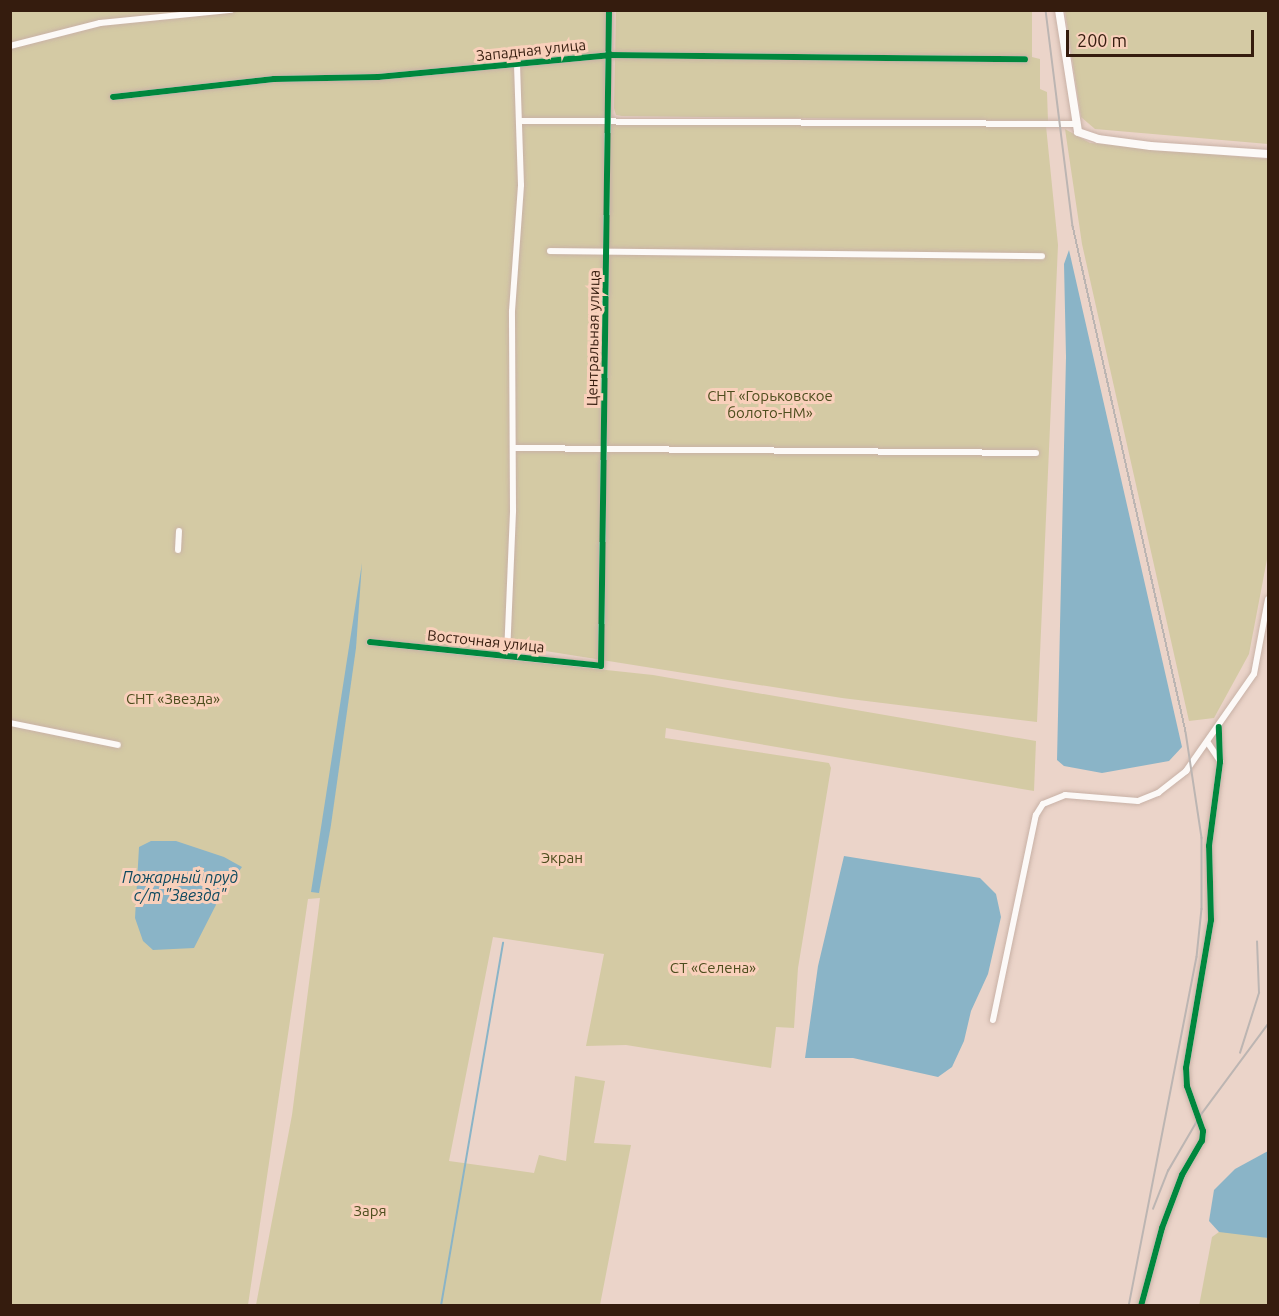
<!DOCTYPE html>
<meta charset="utf-8">
<style>
body{margin:0}
#map{position:relative;width:1279px;height:1316px;overflow:hidden;background:#ebd4c9;font-family:Ubuntu,sans-serif}
div>[style]{position:absolute}
[style*='--x']{left:calc(var(--x)*1px);top:calc(var(--y)*1px);width:calc(var(--w)*1px);rotate:calc(var(--a)*1deg)}
.green>*{inset:0;background:#d4caa4}
.water>*{inset:0;background:#8ab4c7}
.stream>*{height:1.5px;margin:-0.75px;padding:0 0.75px;transform-origin:0.75px;border-radius:0.75px;background:#8ab4c7}
.roads{filter:drop-shadow(0 0 2px #c8b1a6) drop-shadow(0 0 2px #c8b1a6)}
.street>*{height:6px;margin:-3px;padding:0 3px;transform-origin:3px;border-radius:3px;background:#fcf9f7}
.secondary>*{height:8px;margin:-4px;padding:0 4px;transform-origin:4px;border-radius:4px;background:#fcf9f7}
.rail>*{height:1.5px;margin:-0.75px;padding:0 0.75px;transform-origin:0.75px;border-radius:0.75px;background:#bcb5b2}
.cycleway>*{height:6px;margin:-3px;padding:0 3px;transform-origin:3px;border-radius:3px;background:#00873e}
span{translate:-50% -50%;white-space:nowrap;text-align:center;line-height:1.15;-webkit-text-stroke:6px #f9d0bb;paint-order:stroke}
.street-label{font-size:15px;color:#351c0e}
.park-label{font-size:15px;color:#4e4e1e}
.water-label{font-size:16px;color:#0e4a60;font-style:italic}
.frame{position:absolute;inset:0;border:12px solid #351c0e;pointer-events:none}
.scale{position:absolute;left:1066px;top:30px;width:188px;height:27px;box-sizing:border-box;border:3px solid #351c0e;border-top:0;padding-left:8px;font-size:18px;line-height:21px;white-space:nowrap;color:#351c0e;-webkit-text-stroke:4px #f9d0bb;paint-order:stroke}
</style>
<div id="map">
<div class="green">
<div style="clip-path:polygon(1032px 10px,1032px 57px,1040px 59px,1040px 89px,1047px 92px,1048px 121px,622px 116px,616px 115px,614px 108px,616px 11px)"></div>
<div style="clip-path:polygon(10px 11px,607px 11px,606px 119px,1046px 126px,1058px 245px,1037px 722px,842px 698px,514px 646px,513px 660px,653px 675px,1036px 741px,1034px 791px,666px 728px,665px 738px,829px 763px,831px 768px,798px 968px,794px 1028px,776px 1027px,771px 1068px,626px 1045px,586px 1046px,604px 954px,493px 937px,449px 1161px,534px 1173px,539px 1155px,566px 1161px,575px 1076px,605px 1081px,594px 1143px,631px 1145px,600px 1305px,256px 1305px,292px 1115px,320px 898px,308px 899px,248px 1305px,11px 1305px)"></div>
<div style="clip-path:polygon(1065px 11px,1268px 11px,1268px 144px,1095px 129px,1081px 117px)"></div>
<div style="clip-path:polygon(1065px 129px,1090px 143px,1268px 159px,1268px 554px,1249px 654px,1214px 718px,1189px 721px,1082px 244px)"></div>
<div style="clip-path:polygon(1234px 1231px,1268px 1238px,1268px 1305px,1199px 1306px,1212px 1237px,1219px 1232px)"></div>
</div>
<div class="water">
<div style="clip-path:polygon(1069px 250px,1182px 747px,1169px 761px,1102px 773px,1064px 766px,1057px 760px,1066px 357px,1064px 264px)"></div>
<div style="clip-path:polygon(362px 563px,356px 648px,331px 825px,319px 893px,311px 892px)"></div>
<div style="clip-path:polygon(151px 841px,176px 841px,224px 857px,242px 867px,220px 897px,194px 948px,153px 950px,143px 941px,135px 918px,139px 847px)"></div>
<div style="clip-path:polygon(844px 856px,980px 878px,996px 894px,1001px 917px,988px 974px,971px 1011px,964px 1041px,952px 1067px,938px 1077px,853px 1058px,805px 1058px,818px 966px)"></div>
<div style="clip-path:polygon(1268px 1151px,1268px 1238px,1219px 1232px,1209px 1221px,1214px 1190px,1235px 1169px)"></div>
</div>
<div class="stream">
<div style="--x:441;--y:1306;--w:368;--a:-80.3"></div>
</div>
<div class="roads">
<div class="street">
<div style="--x:10;--y:46;--w:93;--a:-14.3"></div>
<div style="--x:100;--y:23;--w:132;--a:-5.7"></div>
<div style="--x:113;--y:97;--w:162;--a:-6.4"></div>
<div style="--x:274;--y:79;--w:104;--a:-1.1"></div>
<div style="--x:378;--y:77;--w:232;--a:-5.4"></div>
<div style="--x:609;--y:55;--w:416;--a:0.6"></div>
<div style="--x:521;--y:121;--w:553;--a:0.31"></div>
<div style="--x:550;--y:251;--w:492;--a:0.6"></div>
<div style="--x:513;--y:448;--w:523;--a:0.55"></div>
<div style="--x:178;--y:550;--w:19;--a:-87"></div>
<div style="--x:370;--y:642;--w:232;--a:5.9"></div>
<div style="--x:601;--y:666;--w:656;--a:-89.3"></div>
<div style="--x:507;--y:655;--w:145;--a:-87.6"></div>
<div style="--x:513;--y:510;--w:199;--a:-90.3"></div>
<div style="--x:512;--y:311;--w:126;--a:-85.9"></div>
<div style="--x:521;--y:185;--w:121;--a:-91.9"></div>
<div style="--x:10;--y:723;--w:110;--a:11.5"></div>
<div style="--x:1208;--y:743;--w:22;--a:56"></div>
<div style="--x:993;--y:1020;--w:209;--a:-78.2"></div>
<div style="--x:1036;--y:815;--w:13;--a:-58"></div>
<div style="--x:1043;--y:804;--w:24;--a:-22"></div>
<div style="--x:1065;--y:795;--w:73;--a:4.7"></div>
<div style="--x:1138;--y:801;--w:22;--a:-22"></div>
<div style="--x:1158;--y:793;--w:36;--a:-38"></div>
<div style="--x:1186;--y:771;--w:118;--a:-55"></div>
<div style="--x:1254;--y:674;--w:76;--a:-79.4"></div>
<div style="--x:1141;--y:1306;--w:81;--a:-74.9"></div>
<div style="--x:1162;--y:1228;--w:57;--a:-69.3"></div>
<div style="--x:1182;--y:1175;--w:39;--a:-60"></div>
<div style="--x:1202;--y:1141;--w:10;--a:-84"></div>
<div style="--x:1203;--y:1131;--w:48;--a:-109.6"></div>
<div style="--x:1187;--y:1086;--w:18;--a:-93"></div>
<div style="--x:1186;--y:1068;--w:150;--a:-80.4"></div>
<div style="--x:1211;--y:920;--w:74;--a:-91.5"></div>
<div style="--x:1209;--y:846;--w:85;--a:-82.5"></div>
<div style="--x:1220;--y:762;--w:35;--a:-92"></div>
</div>
<div class="secondary">
<div style="--x:1059;--y:10;--w:123;--a:81.1"></div>
<div style="--x:1078;--y:132;--w:21;--a:19"></div>
<div style="--x:1098;--y:139;--w:53;--a:7.5"></div>
<div style="--x:1151;--y:146;--w:117;--a:3.9"></div>
</div>
</div>
<div class="rail">
<div style="--x:1046;--y:10;--w:218;--a:82.9"></div>
<div style="--x:1073;--y:226;--w:518;--a:77.41"></div>
<div style="--x:1186;--y:732;--w:107;--a:81.4"></div>
<div style="--x:1202;--y:838;--w:71;--a:90"></div>
<div style="--x:1202;--y:909;--w:48;--a:95.9"></div>
<div style="--x:1197;--y:957;--w:356;--a:101"></div>
<div style="--x:1240;--y:1053;--w:63;--a:-72.4"></div>
<div style="--x:1259;--y:993;--w:51;--a:-92.2"></div>
<div style="--x:1153;--y:1209;--w:41;--a:-68.5"></div>
<div style="--x:1168;--y:1171;--w:64;--a:-59.8"></div>
<div style="--x:1200;--y:1116;--w:114;--a:-53.5"></div>
</div>
<div class="cycleway">
<div style="--x:113;--y:97;--w:162;--a:-6.4"></div>
<div style="--x:274;--y:79;--w:104;--a:-1.1"></div>
<div style="--x:378;--y:77;--w:232;--a:-5.4"></div>
<div style="--x:609;--y:55;--w:416;--a:0.6"></div>
<div style="--x:370;--y:642;--w:232;--a:5.9"></div>
<div style="--x:601;--y:666;--w:656;--a:-89.3"></div>
<div style="--x:1141;--y:1306;--w:81;--a:-74.9"></div>
<div style="--x:1162;--y:1228;--w:57;--a:-69.3"></div>
<div style="--x:1182;--y:1175;--w:39;--a:-60"></div>
<div style="--x:1202;--y:1141;--w:10;--a:-84"></div>
<div style="--x:1203;--y:1131;--w:48;--a:-109.6"></div>
<div style="--x:1187;--y:1086;--w:18;--a:-93"></div>
<div style="--x:1186;--y:1068;--w:150;--a:-80.4"></div>
<div style="--x:1211;--y:920;--w:74;--a:-91.5"></div>
<div style="--x:1209;--y:846;--w:85;--a:-82.5"></div>
<div style="--x:1220;--y:762;--w:35;--a:-92"></div>
</div>
<div class="street-label">
<span style="left:531px;top:50px;rotate:-6deg">Западная улица</span>
<span style="left:593px;top:338px;rotate:-89deg">Центральная улица</span>
<span style="left:486px;top:641px;rotate:6deg">Восточная улица</span>
</div>
<div class="park-label">
<span style="left:770px;top:404px">СНТ «Горьковское<br>болото-НМ»</span>
<span style="left:173px;top:699px">СНТ «Звезда»</span>
<span style="left:562px;top:858px">Экран</span>
<span style="left:713px;top:968px">СТ «Селена»</span>
<span style="left:370px;top:1211px">Заря</span>
</div>
<div class="water-label">
<span style="left:180px;top:886px">Пожарный пруд<br>с/т "Звезда"</span>
</div>
<div class="frame"></div>
<div class="scale">200 m</div>
</div>
